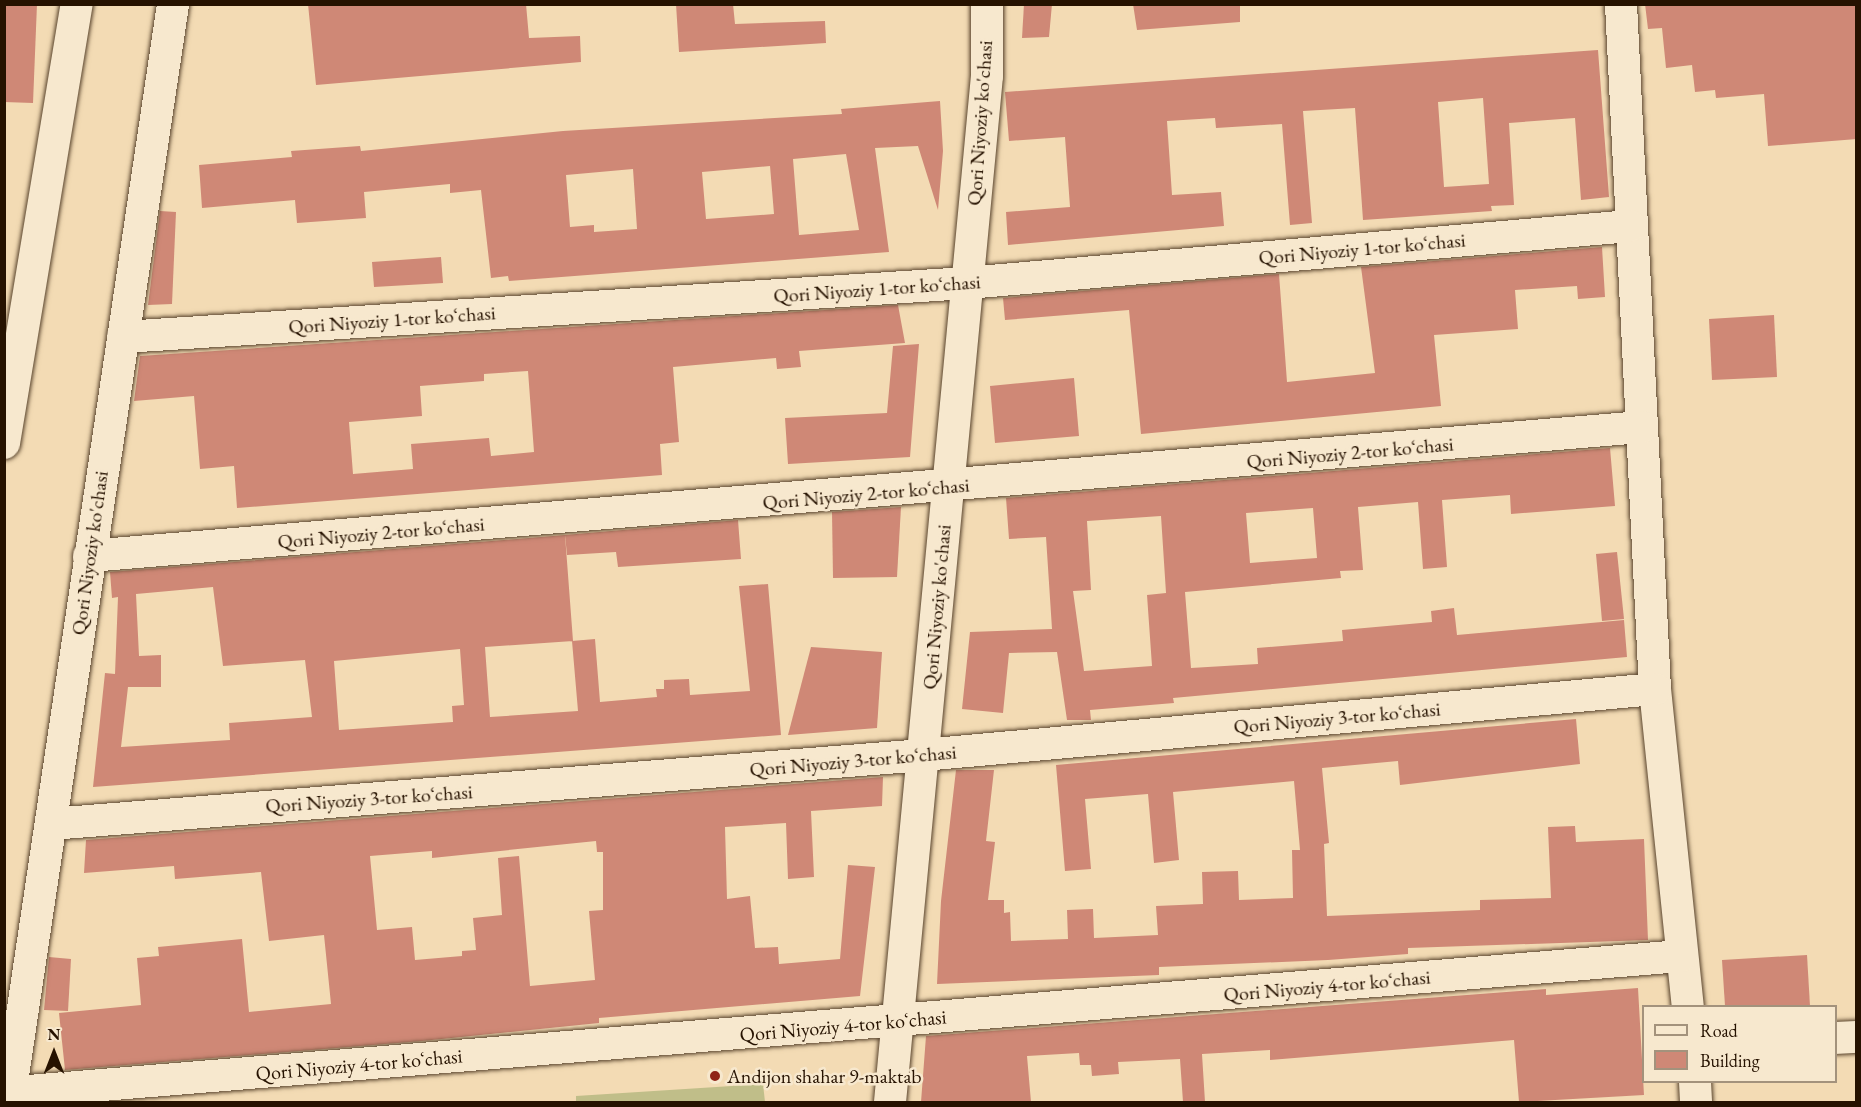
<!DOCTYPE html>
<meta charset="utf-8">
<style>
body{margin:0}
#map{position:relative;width:1861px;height:1107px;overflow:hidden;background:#f3dbb4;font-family:"EB Garamond",serif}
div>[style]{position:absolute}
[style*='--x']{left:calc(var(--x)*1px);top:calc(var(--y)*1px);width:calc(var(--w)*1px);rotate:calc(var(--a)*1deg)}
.green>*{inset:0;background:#c0be89}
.building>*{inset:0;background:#cf8876}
.roads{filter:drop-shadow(0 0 2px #59442d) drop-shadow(0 0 2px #59442d)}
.minor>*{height:32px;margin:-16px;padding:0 16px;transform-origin:16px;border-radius:16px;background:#f7e8ce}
.dots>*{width:16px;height:16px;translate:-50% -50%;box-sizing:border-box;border:3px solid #f7e8ce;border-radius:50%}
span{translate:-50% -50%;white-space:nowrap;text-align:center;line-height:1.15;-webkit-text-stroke:5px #f7e8ce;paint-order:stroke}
.street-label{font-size:20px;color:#261200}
.poi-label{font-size:20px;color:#261200}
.left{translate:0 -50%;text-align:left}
.frame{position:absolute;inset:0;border:6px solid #261200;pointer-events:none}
.legend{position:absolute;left:1642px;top:1005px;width:195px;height:78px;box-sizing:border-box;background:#f7e8ce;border:2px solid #a3927c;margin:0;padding:8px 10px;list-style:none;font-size:18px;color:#261200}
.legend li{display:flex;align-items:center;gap:12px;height:30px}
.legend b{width:30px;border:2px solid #a3927c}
.north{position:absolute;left:24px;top:1023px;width:60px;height:60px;-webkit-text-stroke:4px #f7e8ce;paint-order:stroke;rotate:0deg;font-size:16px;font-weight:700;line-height:24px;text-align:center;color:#261200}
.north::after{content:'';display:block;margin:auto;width:21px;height:27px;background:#261200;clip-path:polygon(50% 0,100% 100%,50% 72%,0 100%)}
</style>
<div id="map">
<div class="green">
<div style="clip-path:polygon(763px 1084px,765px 1102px,576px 1102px,576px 1096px)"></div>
</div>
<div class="building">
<div style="clip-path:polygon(37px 4px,33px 103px,4px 102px,4px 6px)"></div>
<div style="clip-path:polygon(308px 4px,526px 4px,529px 38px,580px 36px,581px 62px,316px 85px)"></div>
<div style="clip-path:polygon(676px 4px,733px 4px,735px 24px,825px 21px,826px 43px,679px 52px)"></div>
<div style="clip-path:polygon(1024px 4px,1052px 4px,1049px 37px,1022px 38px)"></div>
<div style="clip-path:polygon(1133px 4px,1240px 4px,1240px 22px,1137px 30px)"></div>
<div style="clip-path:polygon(1645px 4px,1857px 4px,1857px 139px,1768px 146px,1764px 94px,1716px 98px,1715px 90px,1695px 92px,1692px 65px,1666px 68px,1662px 28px,1648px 29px)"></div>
<div style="clip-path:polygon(evenodd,1598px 50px,1609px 197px,1581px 200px,1575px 118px,1509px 123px,1514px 205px,1491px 206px,1492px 211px,1363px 220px,1355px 108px,1303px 111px,1312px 223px,1290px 225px,1282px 124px,1216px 128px,1215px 118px,1167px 121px,1172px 195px,1221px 192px,1224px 226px,1008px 245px,1006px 212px,1070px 207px,1065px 137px,1009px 141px,1005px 92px,1598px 50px,1483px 98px,1489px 184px,1444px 187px,1438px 102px,1483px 98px)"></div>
<div style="clip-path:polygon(evenodd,940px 101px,943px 151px,938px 210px,918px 146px,875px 148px,889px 252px,509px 281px,508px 276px,491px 278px,481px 190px,450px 193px,450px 184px,364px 192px,366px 218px,297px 223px,295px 200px,202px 208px,199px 165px,292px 157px,291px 151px,360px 146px,361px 151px,563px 131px,842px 114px,841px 109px,940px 101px,846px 154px,859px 230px,799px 235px,793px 159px,846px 154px,940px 101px,770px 166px,774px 214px,706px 219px,702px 172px,770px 166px,940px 101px,633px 169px,637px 229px,594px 232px,594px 225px,570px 227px,566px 175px,633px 169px)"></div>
<div style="clip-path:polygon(160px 211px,176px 212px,172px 304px,148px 305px)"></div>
<div style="clip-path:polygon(1602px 247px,1605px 297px,1578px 299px,1577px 286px,1515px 290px,1518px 329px,1434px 335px,1441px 406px,1141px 434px,1129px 310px,1005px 320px,1003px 298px,1279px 274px,1287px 382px,1375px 373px,1361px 267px)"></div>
<div style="clip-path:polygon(441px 257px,443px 283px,374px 287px,372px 262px)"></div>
<div style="clip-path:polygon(evenodd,898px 305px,905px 343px,799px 351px,801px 367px,777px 369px,776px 358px,673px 367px,679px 442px,660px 444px,662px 475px,237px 508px,234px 466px,200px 469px,194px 396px,134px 401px,140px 356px,898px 305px,528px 371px,534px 452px,491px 456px,489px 438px,411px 444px,413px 469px,353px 474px,349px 422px,422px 416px,420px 386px,484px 381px,484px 374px,528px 371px)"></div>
<div style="clip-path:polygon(1774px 315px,1777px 377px,1712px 380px,1709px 319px)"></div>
<div style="clip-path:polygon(919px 344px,910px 457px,788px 464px,785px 418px,887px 413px,893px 346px)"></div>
<div style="clip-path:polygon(1074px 378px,1079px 436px,995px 443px,990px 386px)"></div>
<div style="clip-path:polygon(evenodd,1610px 448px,1615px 506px,1511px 514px,1510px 495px,1442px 500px,1447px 567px,1423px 569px,1418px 502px,1358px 507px,1363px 570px,1340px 571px,1341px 578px,1185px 592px,1191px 668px,1258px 664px,1257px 648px,1343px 641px,1342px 630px,1432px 622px,1431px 611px,1454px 608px,1457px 635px,1624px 620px,1627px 657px,1173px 698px,1174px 703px,1090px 710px,1091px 720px,1067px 720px,1057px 652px,1009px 653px,1003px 713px,962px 709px,970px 632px,1052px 629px,1046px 537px,1009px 539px,1006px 498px,1610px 448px,1313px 508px,1317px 558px,1250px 563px,1246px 513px,1313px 508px,1610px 448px,1161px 516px,1166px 593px,1147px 595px,1152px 666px,1084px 671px,1073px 591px,1091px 590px,1087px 521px,1161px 516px)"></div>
<div style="clip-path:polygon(901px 507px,897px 577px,833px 578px,832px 512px)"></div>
<div style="clip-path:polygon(738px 520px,741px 559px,618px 567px,616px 552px,567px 555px,565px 535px)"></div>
<div style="clip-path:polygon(evenodd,565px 535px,573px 641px,485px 647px,490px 717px,578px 711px,572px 641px,595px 639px,600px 702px,657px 697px,656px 689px,664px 689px,664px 680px,689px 679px,690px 695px,750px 691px,739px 586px,768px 584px,781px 735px,93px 787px,105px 673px,115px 674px,118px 597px,112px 598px,110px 572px,565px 535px,213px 587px,223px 666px,305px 660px,312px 717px,229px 723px,230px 740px,121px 747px,128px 687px,161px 687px,161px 655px,139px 656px,136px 594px,213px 587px,565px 535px,460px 649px,464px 705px,452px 706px,453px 722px,339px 730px,334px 661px,460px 649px)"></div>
<div style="clip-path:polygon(1617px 552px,1624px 619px,1602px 621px,1596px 554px)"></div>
<div style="clip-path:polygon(811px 647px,882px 652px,877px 728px,788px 735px)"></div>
<div style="clip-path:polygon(1576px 719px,1580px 764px,1400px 785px,1398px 761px,1322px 768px,1329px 843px,1324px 844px,1327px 916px,1480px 910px,1480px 900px,1551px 898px,1548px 827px,1575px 826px,1576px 842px,1644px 839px,1648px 940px,1408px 948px,1408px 954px,1328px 960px,1159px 967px,1159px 975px,937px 984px,941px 901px,956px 770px,994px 770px,986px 841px,995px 842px,988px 900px,1004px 900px,1004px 913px,1010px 912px,1011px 941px,1068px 939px,1067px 910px,1093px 909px,1094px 938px,1158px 935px,1156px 906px,1203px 904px,1202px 872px,1238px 871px,1239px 900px,1293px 898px,1292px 850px,1300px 850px,1294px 781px,1173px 792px,1179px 860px,1154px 863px,1148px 794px,1085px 799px,1091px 869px,1065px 871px,1056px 765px)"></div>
<div style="clip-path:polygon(evenodd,883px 777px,882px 806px,811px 811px,814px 877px,788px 879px,786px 823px,725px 827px,727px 899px,750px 896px,755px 948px,778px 947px,779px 964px,840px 959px,848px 865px,875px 867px,860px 996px,599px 1018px,599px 1023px,422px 1041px,65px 1070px,59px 1013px,141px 1005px,137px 958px,159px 956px,158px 947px,242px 939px,249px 1012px,331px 1004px,324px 935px,269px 941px,261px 872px,175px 879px,174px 866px,84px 873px,86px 840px,883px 777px,596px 841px,597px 852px,603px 852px,603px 910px,589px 911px,595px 980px,530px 986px,519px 856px,498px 858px,502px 915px,473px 918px,476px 950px,462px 951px,462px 956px,415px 960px,412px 927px,377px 930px,370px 856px,432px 851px,432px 858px,596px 841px)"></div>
<div style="clip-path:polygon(1807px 955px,1810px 1006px,1725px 1006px,1722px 960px)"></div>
<div style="clip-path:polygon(49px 957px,71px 959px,68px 1011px,44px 1010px)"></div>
<div style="clip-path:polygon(1638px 988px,1644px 1095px,1519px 1102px,1514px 1040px,1270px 1060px,1270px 1050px,1202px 1054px,1205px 1102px,1183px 1102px,1180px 1059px,1118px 1062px,1119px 1074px,1092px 1076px,1091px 1065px,1080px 1065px,1079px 1053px,1027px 1056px,1031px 1102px,921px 1102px,926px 1036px,1546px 989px,1546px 995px)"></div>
</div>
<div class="roads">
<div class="minor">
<div style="--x:1621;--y:4;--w:686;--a:87.16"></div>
<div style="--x:1655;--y:689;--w:319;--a:84.1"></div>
<div style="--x:123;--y:337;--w:846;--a:-3.66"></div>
<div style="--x:967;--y:283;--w:665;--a:-4.91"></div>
<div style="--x:4;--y:443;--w:445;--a:-80.6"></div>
<div style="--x:89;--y:556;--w:1558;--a:-4.75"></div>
<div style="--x:51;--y:824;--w:875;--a:-4.52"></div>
<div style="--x:923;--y:755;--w:735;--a:-5.15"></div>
<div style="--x:1836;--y:1038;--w:20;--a:-3"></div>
<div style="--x:1695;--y:1082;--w:20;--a:87"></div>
<div style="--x:4;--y:1093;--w:1683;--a:-4.67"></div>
<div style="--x:9;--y:1102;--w:1110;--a:-81.5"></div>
<div style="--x:890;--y:1102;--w:1031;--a:-84.6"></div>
<div style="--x:987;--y:76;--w:72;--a:-90"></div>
</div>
</div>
<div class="dots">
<div style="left:715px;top:1076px;background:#8f2418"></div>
</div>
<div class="street-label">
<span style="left:980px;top:123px;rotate:-86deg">Qori Niyoziy ko'chasi</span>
<span style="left:1362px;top:249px;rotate:-5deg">Qori Niyoziy 1-tor koʻchasi</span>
<span style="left:877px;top:289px;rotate:-4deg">Qori Niyoziy 1-tor koʻchasi</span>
<span style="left:392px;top:320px;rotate:-4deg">Qori Niyoziy 1-tor koʻchasi</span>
<span style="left:1350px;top:453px;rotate:-5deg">Qori Niyoziy 2-tor koʻchasi</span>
<span style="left:866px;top:494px;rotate:-5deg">Qori Niyoziy 2-tor koʻchasi</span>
<span style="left:381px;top:533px;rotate:-5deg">Qori Niyoziy 2-tor koʻchasi</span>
<span style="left:90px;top:553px;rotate:-82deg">Qori Niyoziy ko'chasi</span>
<span style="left:937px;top:607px;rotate:-85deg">Qori Niyoziy ko'chasi</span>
<span style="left:1337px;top:718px;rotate:-5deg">Qori Niyoziy 3-tor koʻchasi</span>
<span style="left:853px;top:761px;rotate:-5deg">Qori Niyoziy 3-tor koʻchasi</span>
<span style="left:369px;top:799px;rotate:-4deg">Qori Niyoziy 3-tor koʻchasi</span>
<span style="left:1327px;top:986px;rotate:-5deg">Qori Niyoziy 4-tor koʻchasi</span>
<span style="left:843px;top:1026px;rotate:-5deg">Qori Niyoziy 4-tor koʻchasi</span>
<span style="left:359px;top:1065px;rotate:-5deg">Qori Niyoziy 4-tor koʻchasi</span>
</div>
<div class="poi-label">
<span class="left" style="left:727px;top:1076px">Andijon shahar 9-maktab</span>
</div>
<div class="frame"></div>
<ul class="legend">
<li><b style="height:8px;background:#f7e8ce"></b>Road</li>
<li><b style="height:16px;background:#cf8876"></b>Building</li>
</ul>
<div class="north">N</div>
</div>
